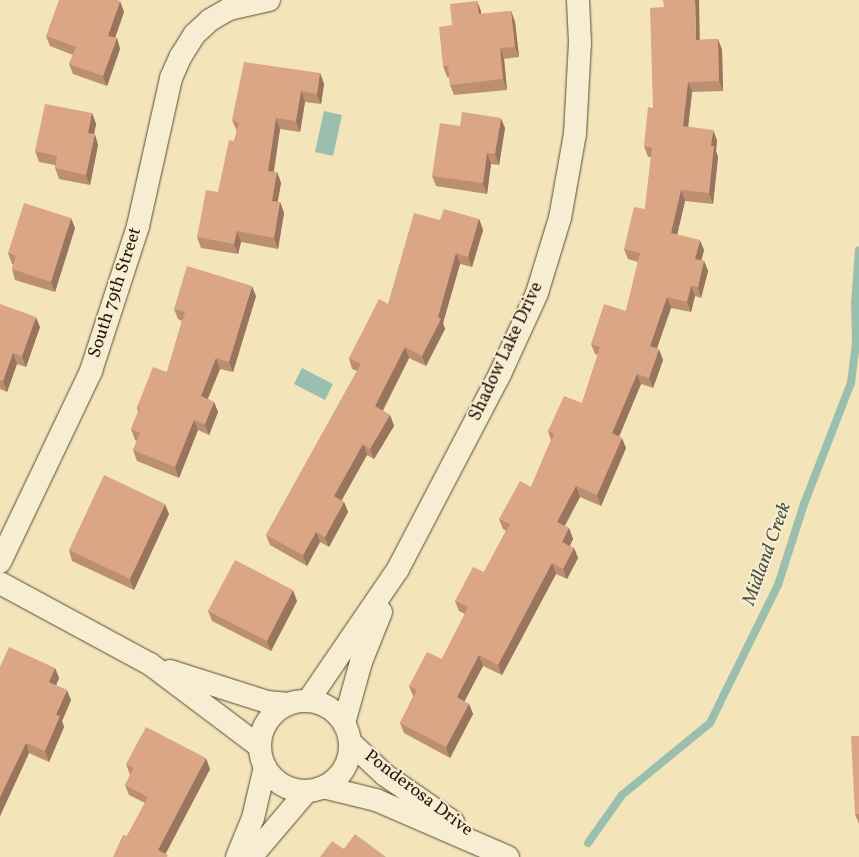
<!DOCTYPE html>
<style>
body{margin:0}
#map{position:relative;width:859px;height:857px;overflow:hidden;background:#f3e4b9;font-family:Vollkorn,serif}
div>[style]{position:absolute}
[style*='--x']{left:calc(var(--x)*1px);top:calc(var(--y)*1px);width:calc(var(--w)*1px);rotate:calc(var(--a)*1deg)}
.water>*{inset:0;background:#9bbfae}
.stream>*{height:8px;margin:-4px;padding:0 4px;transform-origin:4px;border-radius:4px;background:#9bbfae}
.roads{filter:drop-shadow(0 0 1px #574c36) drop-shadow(0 0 1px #574c36)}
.minor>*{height:22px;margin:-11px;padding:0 11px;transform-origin:11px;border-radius:11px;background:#f7edd2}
.minor>.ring{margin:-11px;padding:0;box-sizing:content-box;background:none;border:22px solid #f7edd2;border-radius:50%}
.wall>*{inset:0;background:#bc8f73}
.shaded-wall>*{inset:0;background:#99745e}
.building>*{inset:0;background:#dba686}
span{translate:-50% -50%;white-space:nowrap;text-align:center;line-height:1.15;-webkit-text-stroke:4px #f7edd2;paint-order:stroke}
.street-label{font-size:18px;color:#23190a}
.water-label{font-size:19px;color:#4d5343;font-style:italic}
</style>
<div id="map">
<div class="water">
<div style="clip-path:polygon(324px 111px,342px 115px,333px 156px,315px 152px)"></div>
<div style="clip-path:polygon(302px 368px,333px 384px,325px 400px,294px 384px)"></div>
</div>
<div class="stream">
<div style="--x:588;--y:843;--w:59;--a:-54.7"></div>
<div style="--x:622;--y:795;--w:114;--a:-39.3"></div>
<div style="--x:710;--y:723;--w:154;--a:-63.8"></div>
<div style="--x:778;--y:585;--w:85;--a:-72.2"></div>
<div style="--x:804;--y:504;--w:130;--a:-68.8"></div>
<div style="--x:851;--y:383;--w:40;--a:-82.9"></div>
<div style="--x:856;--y:343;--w:40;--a:-91.4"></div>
<div style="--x:855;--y:303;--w:53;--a:-85.7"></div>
</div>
<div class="roads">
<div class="minor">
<div style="--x:0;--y:562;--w:212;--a:-64.5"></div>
<div style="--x:91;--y:371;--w:152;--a:-72"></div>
<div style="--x:138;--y:226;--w:152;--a:-77.4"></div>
<div style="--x:171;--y:78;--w:24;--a:-66"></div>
<div style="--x:181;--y:56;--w:26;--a:-58"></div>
<div style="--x:195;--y:34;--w:21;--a:-43"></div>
<div style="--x:210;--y:20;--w:22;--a:-30"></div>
<div style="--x:229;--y:9;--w:41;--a:-12.7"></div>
<div style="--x:0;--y:583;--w:170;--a:28.4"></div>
<div style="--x:150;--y:664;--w:138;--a:37"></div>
<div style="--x:170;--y:671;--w:102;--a:17.7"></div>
<div style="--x:267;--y:702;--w:22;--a:5"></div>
<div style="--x:308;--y:701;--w:160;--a:-55.7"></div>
<div style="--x:398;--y:569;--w:220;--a:-62.4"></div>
<div style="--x:500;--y:374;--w:89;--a:-65.4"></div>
<div style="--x:537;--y:293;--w:78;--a:-73"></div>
<div style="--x:560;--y:218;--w:85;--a:-79.9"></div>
<div style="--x:575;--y:134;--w:91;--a:-86.9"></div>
<div style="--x:580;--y:43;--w:43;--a:-92.7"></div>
<div class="ring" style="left:260px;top:701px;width:68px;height:68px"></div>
<div style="--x:344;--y:723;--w:63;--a:-74.4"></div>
<div style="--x:361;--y:662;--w:54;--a:-68.2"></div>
<div style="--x:350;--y:742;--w:48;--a:43.3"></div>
<div style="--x:385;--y:775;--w:83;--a:34.7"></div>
<div style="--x:323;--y:787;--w:55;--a:13.8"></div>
<div style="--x:376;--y:800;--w:144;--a:23.4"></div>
<div style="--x:237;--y:857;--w:42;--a:-67.7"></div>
<div style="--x:253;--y:818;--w:52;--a:-76.8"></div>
<div style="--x:251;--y:857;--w:87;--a:-49.7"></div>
</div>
</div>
<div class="wall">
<div style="clip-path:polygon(477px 1px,481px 14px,511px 11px,515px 22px,519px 57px,504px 59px,507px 90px,454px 95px,450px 85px,449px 77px,447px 77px,443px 66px,452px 25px)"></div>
<div style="clip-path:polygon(124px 12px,115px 38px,117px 38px,120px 49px,107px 86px,73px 74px,69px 64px,73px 55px,50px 46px,46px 36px)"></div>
<div style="clip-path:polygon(718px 39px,722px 50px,723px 91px,692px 92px,688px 127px,717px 140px,716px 151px,718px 157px,713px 204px,685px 201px,677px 235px,704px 250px,701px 260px,704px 261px,708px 271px,701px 298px,695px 296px,691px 312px,671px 308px,656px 348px,663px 360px,653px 388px,641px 384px,619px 436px,626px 448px,601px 506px,580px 497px,565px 526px,569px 528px,573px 539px,570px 546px,574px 548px,578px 558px,567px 579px,556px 574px,502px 675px,483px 666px,464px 701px,469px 704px,473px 714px,450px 758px,404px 733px,400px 723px,413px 697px,413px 696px,409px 686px,442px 659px,465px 614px,459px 611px,455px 601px,484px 572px,506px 531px,503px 529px,499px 519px,531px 487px,551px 440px,548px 431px,582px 403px,598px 355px,595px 354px,591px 344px,626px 311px,638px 262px,628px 259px,624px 249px,645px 209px,651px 157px,648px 157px,644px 146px,653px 108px,700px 40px)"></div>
<div style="clip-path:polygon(320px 73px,324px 84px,321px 104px,305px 102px,300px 132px,280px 129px,274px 172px,277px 172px,281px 183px,277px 202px,280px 202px,284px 213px,278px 249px,241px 242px,238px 254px,201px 248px,197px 237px,218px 192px,237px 131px,232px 120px)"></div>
<div style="clip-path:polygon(92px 113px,96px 124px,94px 134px,98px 145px,90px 185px,59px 179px,55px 168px,55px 165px,39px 162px,35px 151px)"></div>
<div style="clip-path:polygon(460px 126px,505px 128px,499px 165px,491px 164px,487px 194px,436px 186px,432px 176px)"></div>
<div style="clip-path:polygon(479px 219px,483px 230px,472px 267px,460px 264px,443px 323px,445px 329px,426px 366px,409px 358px,383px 411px,390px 415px,394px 426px,374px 459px,367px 455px,341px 500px,344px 502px,348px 512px,329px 547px,320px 542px,307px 566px,270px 545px,266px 535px,357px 371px,352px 369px,349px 358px,388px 304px,440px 220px)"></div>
<div style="clip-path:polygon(75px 228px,55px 292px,15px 280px,12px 269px,13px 264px,12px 264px,8px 253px)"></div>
<div style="clip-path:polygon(256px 296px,233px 372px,220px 369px,208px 399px,214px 402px,218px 412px,209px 435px,198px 430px,179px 478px,137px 461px,133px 450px,137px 441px,135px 440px,131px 429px,138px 412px,137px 407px,167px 372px,182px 321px,178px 319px,174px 309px)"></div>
<div style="clip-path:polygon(0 304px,40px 327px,26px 367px,17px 364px,7px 392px,0 389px)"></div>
<div style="clip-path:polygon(169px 514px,134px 590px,72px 561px,69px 550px)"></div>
<div style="clip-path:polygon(297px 601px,271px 651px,212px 621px,208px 611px)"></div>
<div style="clip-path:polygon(0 667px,55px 668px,59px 678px,56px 685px,71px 700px,62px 721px,64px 727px,49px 762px,29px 753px,0 816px)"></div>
<div style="clip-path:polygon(859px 736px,859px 824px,855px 814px)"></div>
<div style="clip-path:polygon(126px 764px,210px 769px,165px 854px,127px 836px,145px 803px,129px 795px,125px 785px,130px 775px)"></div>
</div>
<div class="shaded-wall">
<div style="clip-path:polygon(695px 0,699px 0,700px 50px,696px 40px)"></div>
<div style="clip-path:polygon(120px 1px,124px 12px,112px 46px,108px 36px)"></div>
<div style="clip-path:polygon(477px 1px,481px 11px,482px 25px,479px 14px)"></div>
<div style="clip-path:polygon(511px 11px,515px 22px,519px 57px,515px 47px)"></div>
<div style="clip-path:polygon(117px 38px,120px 49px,107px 86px,103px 76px)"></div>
<div style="clip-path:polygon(718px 39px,722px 50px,723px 91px,719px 81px)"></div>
<div style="clip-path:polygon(500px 48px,504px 59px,507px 90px,503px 79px)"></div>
<div style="clip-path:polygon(320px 73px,324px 84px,321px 104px,317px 94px)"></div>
<div style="clip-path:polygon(688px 82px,692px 92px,687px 137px,683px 126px)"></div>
<div style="clip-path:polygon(301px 91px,305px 102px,300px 132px,296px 121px)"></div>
<div style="clip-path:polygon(92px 113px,96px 124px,92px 144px,88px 133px)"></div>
<div style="clip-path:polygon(276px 118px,280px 129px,272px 181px,268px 171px)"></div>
<div style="clip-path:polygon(501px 118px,505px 128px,499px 165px,495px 154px)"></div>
<div style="clip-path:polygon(713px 130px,717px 140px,716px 151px,718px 157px,713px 204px,709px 193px,711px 146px)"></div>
<div style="clip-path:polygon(95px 134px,98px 145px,90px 185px,86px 175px)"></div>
<div style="clip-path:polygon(487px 153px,491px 164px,487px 194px,483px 183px)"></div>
<div style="clip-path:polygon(277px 172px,281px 183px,276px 212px,272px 201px)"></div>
<div style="clip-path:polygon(681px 190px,685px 201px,675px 244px,671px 233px)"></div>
<div style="clip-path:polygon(280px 202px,284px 213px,278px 249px,274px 238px)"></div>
<div style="clip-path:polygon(71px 218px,75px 228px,55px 292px,51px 282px)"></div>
<div style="clip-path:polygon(479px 219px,483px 230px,472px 267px,468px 257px)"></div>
<div style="clip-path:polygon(237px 231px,241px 242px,238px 254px,234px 244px)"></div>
<div style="clip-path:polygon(700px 240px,704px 250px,699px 270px,695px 259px)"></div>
<div style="clip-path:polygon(456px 253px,460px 264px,443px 323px,445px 329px,426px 366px,422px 356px,438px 317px)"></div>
<div style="clip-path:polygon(704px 261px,708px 271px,701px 298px,698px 287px)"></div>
<div style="clip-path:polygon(252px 286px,256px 296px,233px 372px,229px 362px)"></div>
<div style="clip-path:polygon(691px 286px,695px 296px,691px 312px,687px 302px)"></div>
<div style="clip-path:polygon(667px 297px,671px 308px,654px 357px,650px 346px)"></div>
<div style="clip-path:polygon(36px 317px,40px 327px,26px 367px,22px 356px)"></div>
<div style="clip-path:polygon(405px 347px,409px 358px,379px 417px,375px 406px)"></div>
<div style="clip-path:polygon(659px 349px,663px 360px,653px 388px,649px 378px)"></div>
<div style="clip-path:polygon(13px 353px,17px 364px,7px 392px,3px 381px)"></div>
<div style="clip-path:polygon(216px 358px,220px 369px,204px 407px,201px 396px)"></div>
<div style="clip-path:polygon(637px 374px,641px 384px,616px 444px,612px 433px)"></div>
<div style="clip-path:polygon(214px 402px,218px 412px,209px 435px,205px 424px)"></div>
<div style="clip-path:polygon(390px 415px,394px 426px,374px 459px,370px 449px)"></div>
<div style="clip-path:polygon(194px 420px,198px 430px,179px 478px,175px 467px)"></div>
<div style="clip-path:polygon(622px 438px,626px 448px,601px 506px,597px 495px)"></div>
<div style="clip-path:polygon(363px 444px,367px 455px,338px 507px,334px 496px)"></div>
<div style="clip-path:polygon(576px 486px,580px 497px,561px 532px,557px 522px)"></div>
<div style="clip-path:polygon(344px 502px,348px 512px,329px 547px,325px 537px)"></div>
<div style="clip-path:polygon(165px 504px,169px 514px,134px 590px,130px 579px)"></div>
<div style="clip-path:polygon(569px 528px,573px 539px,566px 552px,562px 542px)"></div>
<div style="clip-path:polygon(316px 532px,320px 542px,307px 566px,303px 555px)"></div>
<div style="clip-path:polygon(574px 548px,578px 558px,567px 579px,563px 569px)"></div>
<div style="clip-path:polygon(552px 563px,556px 574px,502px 675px,498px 665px)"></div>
<div style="clip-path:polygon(293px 590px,297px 601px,271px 651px,267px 641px)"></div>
<div style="clip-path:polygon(479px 655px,483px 666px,461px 708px,457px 697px)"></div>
<div style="clip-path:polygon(55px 668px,59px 678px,53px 693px,49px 682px)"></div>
<div style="clip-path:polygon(67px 690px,71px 700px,62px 721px,64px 727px,49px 762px,45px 751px,56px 715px)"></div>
<div style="clip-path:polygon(469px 704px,473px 714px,450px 758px,446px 747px)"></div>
<div style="clip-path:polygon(26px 743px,29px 753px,0 816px,0 797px)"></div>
<div style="clip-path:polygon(206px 758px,210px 769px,164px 857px,158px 850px)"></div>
</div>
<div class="building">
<div style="clip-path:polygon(59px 0,117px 0,120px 1px,108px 36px,117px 38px,103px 76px,69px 64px,76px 47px,46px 36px)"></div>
<div style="clip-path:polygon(663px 0,695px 0,696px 40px,718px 39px,719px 81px,688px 82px,683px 126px,713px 130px,711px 146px,714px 146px,709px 193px,681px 190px,671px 233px,700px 240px,695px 259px,704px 261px,698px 287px,691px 286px,687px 302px,667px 297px,650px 346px,659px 349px,649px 378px,637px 374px,612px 433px,622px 438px,597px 495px,576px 486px,557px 522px,569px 528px,562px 542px,574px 548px,563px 569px,552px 563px,498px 665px,479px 655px,457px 697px,469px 704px,446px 747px,400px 723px,417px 690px,409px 686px,427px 652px,442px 659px,468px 607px,455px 601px,473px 567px,484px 572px,510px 524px,499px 519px,520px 481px,531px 487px,554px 434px,548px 431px,564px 396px,582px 403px,600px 347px,591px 344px,604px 304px,626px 311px,640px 253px,624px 249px,634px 207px,645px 209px,652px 148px,644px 146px,648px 107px,653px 108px,650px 8px,664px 7px)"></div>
<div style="clip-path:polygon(477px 1px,479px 14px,511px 11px,515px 47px,500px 48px,503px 79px,450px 85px,448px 66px,443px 66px,439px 27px,452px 25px,450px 4px)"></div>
<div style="clip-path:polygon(244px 62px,320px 73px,317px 94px,301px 91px,296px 121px,276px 118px,268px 171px,277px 172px,272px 201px,280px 202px,274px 238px,237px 231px,234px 244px,197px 237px,206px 190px,218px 192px,229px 140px,234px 141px,239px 123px,232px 120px)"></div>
<div style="clip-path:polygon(45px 104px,92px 113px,88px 133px,95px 134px,86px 175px,55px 168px,57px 156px,35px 151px)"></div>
<div style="clip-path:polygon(462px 112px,501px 118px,495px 154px,487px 153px,483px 183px,432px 176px,440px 123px,460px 126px)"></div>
<div style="clip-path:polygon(24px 203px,71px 218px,51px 282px,12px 269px,16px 256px,8px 253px)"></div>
<div style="clip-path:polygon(444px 209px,479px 219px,468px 257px,456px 253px,438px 317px,441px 319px,422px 356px,405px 347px,375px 406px,390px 415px,370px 449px,363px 444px,334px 496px,344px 502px,325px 537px,316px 532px,303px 555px,266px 535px,361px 364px,349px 358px,379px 299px,388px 304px,414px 213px,440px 220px)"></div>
<div style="clip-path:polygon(187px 266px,252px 286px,229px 362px,216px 358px,201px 396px,214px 402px,205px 424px,194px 420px,175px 467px,133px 450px,140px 433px,131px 429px,140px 408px,137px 407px,153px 367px,167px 372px,185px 312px,174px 309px)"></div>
<div style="clip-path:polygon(0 304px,36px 317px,22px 356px,13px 353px,3px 381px,0 380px)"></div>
<div style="clip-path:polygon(104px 475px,165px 504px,130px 579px,69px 550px)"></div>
<div style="clip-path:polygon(235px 560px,293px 590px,267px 641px,208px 611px)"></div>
<div style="clip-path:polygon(9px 647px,55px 668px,49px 682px,67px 690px,56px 715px,60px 716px,45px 751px,26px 743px,0 797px,0 667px)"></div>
<div style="clip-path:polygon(146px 727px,206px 758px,158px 850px,168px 855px,167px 857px,113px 857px,123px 835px,127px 836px,148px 797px,125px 785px,134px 768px,126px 764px)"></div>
<div style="clip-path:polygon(851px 736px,859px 736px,859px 814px,855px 814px)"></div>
<div style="clip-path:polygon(355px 834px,386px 857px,320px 857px,332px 841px,344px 849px)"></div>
</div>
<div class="street-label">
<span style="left:116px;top:293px;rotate:-72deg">South 79th Street</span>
<span style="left:507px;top:352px;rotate:-65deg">Shadow Lake Drive</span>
<span style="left:418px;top:794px;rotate:37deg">Ponderosa Drive</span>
</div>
<div class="water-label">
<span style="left:768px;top:554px;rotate:-70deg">Midland Creek</span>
</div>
</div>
